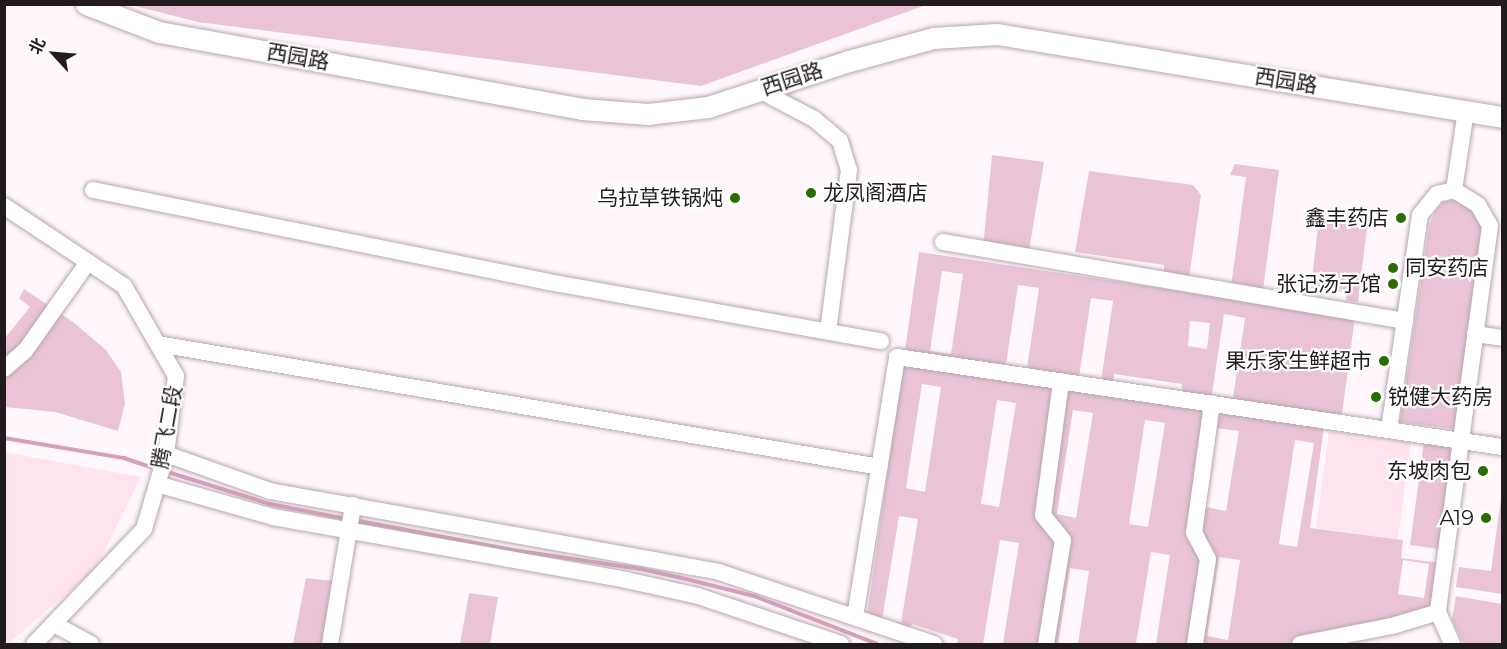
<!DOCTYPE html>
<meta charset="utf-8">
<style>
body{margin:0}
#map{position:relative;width:1507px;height:649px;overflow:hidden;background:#fff7fb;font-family:Montserrat,"Noto Sans SC",sans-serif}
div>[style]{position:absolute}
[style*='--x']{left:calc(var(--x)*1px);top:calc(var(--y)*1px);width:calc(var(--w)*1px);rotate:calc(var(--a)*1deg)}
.built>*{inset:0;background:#ffe4f0}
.green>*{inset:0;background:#eac4d6}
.stream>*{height:4px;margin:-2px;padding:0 2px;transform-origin:2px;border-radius:2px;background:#d79eba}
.roads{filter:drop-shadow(0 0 2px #b7a6ae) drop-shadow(0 0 2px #b7a6ae)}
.minor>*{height:16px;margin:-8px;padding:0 8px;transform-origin:8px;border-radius:8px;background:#fff}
.major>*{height:21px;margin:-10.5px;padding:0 10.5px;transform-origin:10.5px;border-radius:10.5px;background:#fff}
.dots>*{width:16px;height:16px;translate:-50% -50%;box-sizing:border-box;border:3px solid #fff;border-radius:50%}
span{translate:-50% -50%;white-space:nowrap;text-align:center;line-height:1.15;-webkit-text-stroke:4.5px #fff;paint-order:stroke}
.street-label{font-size:21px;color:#221b1e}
.poi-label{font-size:21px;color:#221b1e}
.left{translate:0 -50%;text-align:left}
.right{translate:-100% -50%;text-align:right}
.frame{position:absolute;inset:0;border:6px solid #221b1e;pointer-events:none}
.north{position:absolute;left:24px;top:24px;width:60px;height:60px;-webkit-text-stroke:4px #fff;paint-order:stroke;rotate:296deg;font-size:16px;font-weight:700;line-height:24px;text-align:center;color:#221b1e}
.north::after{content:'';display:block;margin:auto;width:21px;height:27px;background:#221b1e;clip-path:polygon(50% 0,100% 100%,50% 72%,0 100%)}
</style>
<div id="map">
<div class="built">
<div style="clip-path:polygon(1329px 431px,1411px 442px,1398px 539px,1316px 528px)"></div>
<div style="clip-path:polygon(4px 452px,141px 477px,96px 568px,8px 644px,4px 644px)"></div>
</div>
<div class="green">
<div style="clip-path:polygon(131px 5px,926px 5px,701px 86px,198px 22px)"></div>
<div style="clip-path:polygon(992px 155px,1044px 162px,1028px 256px,983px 248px)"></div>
<div style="clip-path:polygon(1235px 164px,1279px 170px,1263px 290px,1231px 286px,1246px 177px,1230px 175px)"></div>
<div style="clip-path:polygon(1089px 171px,1193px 185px,1201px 195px,1189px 278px,1164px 275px,1164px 265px,1075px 252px)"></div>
<div style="clip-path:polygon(1457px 199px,1472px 208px,1483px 228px,1483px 235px,1454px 429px,1400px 422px,1429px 226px,1435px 211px,1443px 202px)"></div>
<div style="clip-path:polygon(1320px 209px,1361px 214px,1368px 220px,1358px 302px,1346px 301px,1347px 292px,1311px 288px)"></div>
<div style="clip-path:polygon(evenodd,919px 252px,1355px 317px,1342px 414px,1326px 413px,1310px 528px,1403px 540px,1401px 558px,1440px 563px,1435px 609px,1312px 644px,1156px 644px,1170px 555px,1151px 552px,1136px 644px,1078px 644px,1089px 571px,1070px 568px,1058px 644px,1003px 644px,1019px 543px,1000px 540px,983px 644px,957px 644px,958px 639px,912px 624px,909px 632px,867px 616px,919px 252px,942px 271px,963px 274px,951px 354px,930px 351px,942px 271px,919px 252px,1018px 285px,1039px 288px,1027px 368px,1006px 364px,1018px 285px,919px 252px,1091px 298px,1113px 301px,1101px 381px,1079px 377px,1091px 298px,919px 252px,1224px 314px,1245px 318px,1233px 398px,1212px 394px,1224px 314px,919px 252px,1190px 321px,1210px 323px,1207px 349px,1188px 346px,1190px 321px,919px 252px,1114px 374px,1182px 384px,1181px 399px,1113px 388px,1114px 374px,919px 252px,922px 384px,941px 387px,925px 492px,906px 488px,922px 384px,919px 252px,997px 400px,1016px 403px,999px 507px,981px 504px,997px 400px,919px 252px,1073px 410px,1093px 413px,1076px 518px,1057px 514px,1073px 410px,919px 252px,1145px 420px,1165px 423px,1148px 527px,1129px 524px,1145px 420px,919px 252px,1217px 428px,1239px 431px,1226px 511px,1205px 507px,1217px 428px,919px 252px,1295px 440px,1314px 443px,1297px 547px,1279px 544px,1295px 440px,919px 252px,899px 516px,918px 519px,901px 623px,882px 620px,899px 516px,919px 252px,1219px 557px,1240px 560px,1228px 640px,1207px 636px,1219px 557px,919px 252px,1403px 560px,1429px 564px,1424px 598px,1398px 594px,1403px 560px)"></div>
<div style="clip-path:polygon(24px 289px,73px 322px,106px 350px,121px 372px,125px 403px,118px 431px,55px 412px,5px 407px,5px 338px,30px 307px,19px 298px)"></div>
<div style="clip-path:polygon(1424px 442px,1453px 446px,1439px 549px,1410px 545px)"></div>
<div style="clip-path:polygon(1502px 491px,1502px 594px,1456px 587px,1459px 567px,1491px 571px)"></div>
<div style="clip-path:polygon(306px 578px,333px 581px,322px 644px,293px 644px)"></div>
<div style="clip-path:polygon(469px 593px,498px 597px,490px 644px,460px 644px)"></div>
<div style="clip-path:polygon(1456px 596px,1502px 604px,1502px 644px,1464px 644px,1452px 620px)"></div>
</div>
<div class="stream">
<div style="--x:4;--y:438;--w:122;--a:9.5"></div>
<div style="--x:124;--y:458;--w:28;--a:19"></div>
<div style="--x:171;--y:473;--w:104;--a:17.4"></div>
<div style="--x:270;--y:504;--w:78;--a:11"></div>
<div style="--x:354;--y:520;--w:156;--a:10.7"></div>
<div style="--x:507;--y:549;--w:135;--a:8.5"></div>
<div style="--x:641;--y:569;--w:46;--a:12.5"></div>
<div style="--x:686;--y:579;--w:70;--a:14"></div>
<div style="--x:754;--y:596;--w:132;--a:21.3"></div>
</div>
<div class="roads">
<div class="minor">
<div style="--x:759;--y:90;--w:62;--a:27.8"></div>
<div style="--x:814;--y:119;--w:34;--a:40"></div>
<div style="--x:840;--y:141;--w:30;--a:73"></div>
<div style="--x:849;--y:170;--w:163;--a:97.4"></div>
<div style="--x:93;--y:190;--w:476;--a:11.4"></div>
<div style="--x:560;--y:284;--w:326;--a:10.1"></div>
<div style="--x:1454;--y:190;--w:80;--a:-81.4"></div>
<div style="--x:4;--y:206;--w:144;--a:33.7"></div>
<div style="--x:124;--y:286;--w:104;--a:60"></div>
<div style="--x:176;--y:376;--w:79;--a:97.3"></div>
<div style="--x:166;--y:454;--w:78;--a:106.3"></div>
<div style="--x:144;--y:529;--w:159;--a:133.7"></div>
<div style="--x:943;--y:242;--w:469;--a:9.7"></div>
<div style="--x:1475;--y:334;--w:27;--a:8"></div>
<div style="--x:158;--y:344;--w:732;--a:9.67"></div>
<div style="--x:4;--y:369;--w:28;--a:-41"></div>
<div style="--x:25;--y:351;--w:109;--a:-54.7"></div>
<div style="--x:1389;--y:430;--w:217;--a:-81.8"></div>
<div style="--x:1420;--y:215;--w:27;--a:-51"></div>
<div style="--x:1437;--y:194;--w:17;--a:-13"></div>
<div style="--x:1454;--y:190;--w:28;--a:32"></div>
<div style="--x:1478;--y:205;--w:24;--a:60"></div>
<div style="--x:1490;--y:226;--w:389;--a:97.7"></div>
<div style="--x:166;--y:454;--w:110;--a:19.6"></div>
<div style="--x:270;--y:491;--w:456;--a:10.2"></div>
<div style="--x:719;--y:572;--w:227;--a:18.5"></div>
<div style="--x:157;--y:484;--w:121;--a:15.9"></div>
<div style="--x:273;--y:517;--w:359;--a:10.1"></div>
<div style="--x:626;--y:580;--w:74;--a:12.5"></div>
<div style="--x:698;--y:596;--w:151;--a:18.6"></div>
<div style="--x:855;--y:617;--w:263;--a:-80.8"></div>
<div style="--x:897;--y:357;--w:612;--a:8.46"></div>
<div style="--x:54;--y:624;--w:42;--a:28.4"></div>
<div style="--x:330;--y:644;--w:141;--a:-80.6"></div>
<div style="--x:1046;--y:644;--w:105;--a:-80.7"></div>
<div style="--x:1063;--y:540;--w:32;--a:-129"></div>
<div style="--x:1043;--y:515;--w:135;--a:-82.3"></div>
<div style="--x:1195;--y:644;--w:86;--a:-81.3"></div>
<div style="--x:1208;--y:559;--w:30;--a:-118"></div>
<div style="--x:1194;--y:533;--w:131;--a:-82.1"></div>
<div style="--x:1300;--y:644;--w:94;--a:-11.1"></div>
<div style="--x:1392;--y:626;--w:48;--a:-16.9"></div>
<div style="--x:1438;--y:612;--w:35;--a:66"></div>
</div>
<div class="major">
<div style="--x:86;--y:4;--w:78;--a:21"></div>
<div style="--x:159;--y:32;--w:430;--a:10.3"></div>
<div style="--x:582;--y:109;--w:66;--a:4.3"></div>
<div style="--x:648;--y:114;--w:60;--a:-6.7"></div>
<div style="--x:708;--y:107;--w:148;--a:-18.1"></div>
<div style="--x:849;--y:61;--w:87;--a:-15.3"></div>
<div style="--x:933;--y:38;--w:64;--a:-3.6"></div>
<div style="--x:997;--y:34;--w:512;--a:9.33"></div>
</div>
</div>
<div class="dots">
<div style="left:811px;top:193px;background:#2b6c01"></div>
<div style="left:735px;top:198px;background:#2b6c01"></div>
<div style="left:1401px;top:218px;background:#2b6c01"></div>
<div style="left:1393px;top:268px;background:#2b6c01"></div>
<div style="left:1393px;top:284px;background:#2b6c01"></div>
<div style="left:1384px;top:361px;background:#2b6c01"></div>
<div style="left:1376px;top:397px;background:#2b6c01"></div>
<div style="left:1483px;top:471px;background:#2b6c01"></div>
<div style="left:1486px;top:518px;background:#2b6c01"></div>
</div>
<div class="street-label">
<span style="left:298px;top:57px;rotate:10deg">西园路</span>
<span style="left:792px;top:79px;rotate:-18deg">西园路</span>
<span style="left:1286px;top:81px;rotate:9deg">西园路</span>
<span style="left:167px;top:427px;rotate:-80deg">腾飞二段</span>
</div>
<div class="poi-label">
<span class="left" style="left:823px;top:193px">龙凤阁酒店</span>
<span class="right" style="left:723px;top:198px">乌拉草铁锅炖</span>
<span class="right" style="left:1389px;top:218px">鑫丰药店</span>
<span class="left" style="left:1405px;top:268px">同安药店</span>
<span class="right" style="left:1381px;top:284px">张记汤子馆</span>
<span class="right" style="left:1372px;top:361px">果乐家生鲜超市</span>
<span class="left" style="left:1388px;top:397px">锐健大药房</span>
<span class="right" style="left:1471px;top:471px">东坡肉包</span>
<span class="right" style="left:1474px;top:518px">A19</span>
</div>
<div class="frame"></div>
<div class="north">北</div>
</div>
